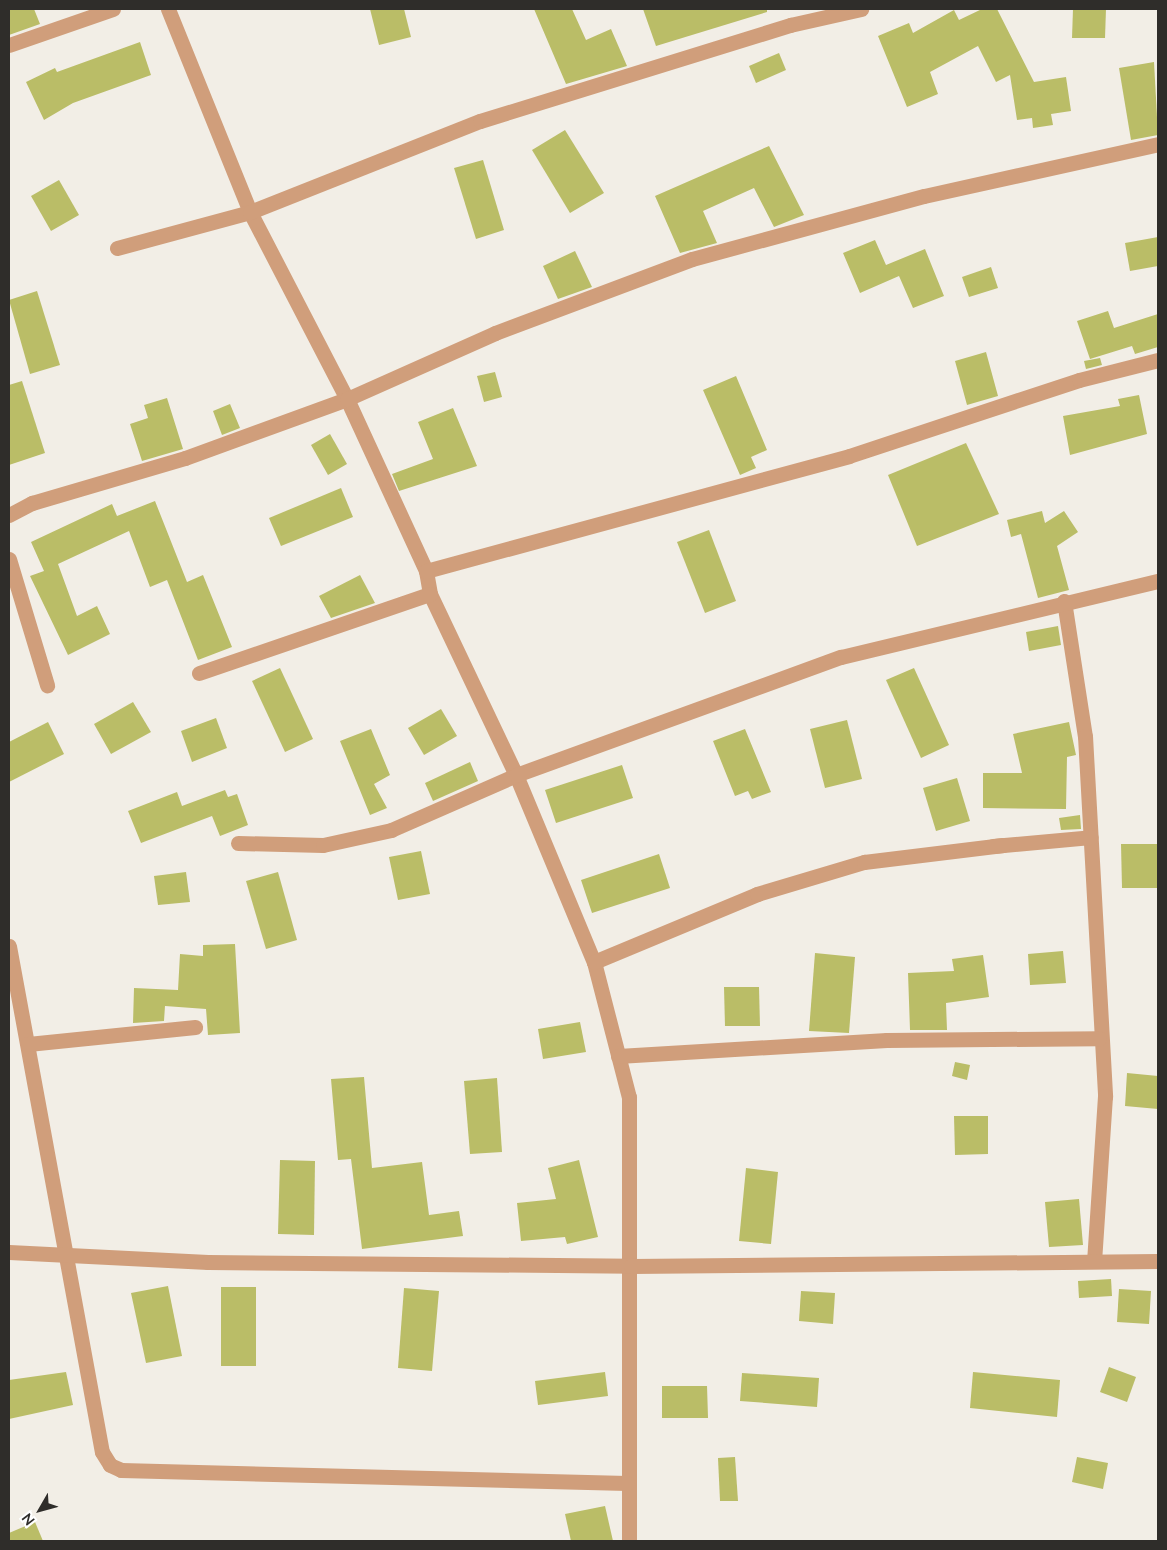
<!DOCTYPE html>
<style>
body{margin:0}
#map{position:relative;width:1167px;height:1550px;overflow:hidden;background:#f2eee6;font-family:Lato,sans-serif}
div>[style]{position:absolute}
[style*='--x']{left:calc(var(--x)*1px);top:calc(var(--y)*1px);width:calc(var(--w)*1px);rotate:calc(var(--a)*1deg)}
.building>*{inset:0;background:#babd67}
.street>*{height:15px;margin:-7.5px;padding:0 7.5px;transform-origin:7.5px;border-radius:7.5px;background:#d09e7b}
span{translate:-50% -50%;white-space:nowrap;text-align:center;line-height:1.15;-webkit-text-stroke:5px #fff;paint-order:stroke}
.frame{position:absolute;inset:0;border:10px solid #2f2d2a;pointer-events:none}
.north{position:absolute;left:15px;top:1485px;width:50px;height:50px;-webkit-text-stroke:4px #fff;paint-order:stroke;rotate:232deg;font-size:14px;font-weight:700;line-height:20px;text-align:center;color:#2f2d2a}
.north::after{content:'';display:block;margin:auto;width:18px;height:22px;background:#2f2d2a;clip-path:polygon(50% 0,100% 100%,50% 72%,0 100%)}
</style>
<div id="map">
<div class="building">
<div style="clip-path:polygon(9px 9px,34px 9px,40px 24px,9px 35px)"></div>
<div style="clip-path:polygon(370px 9px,404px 9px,411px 37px,379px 45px)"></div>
<div style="clip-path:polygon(534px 9px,572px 9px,586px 40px,611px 29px,627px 66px,566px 84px)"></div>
<div style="clip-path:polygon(643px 9px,767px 9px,767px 12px,656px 46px)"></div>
<div style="clip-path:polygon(982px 9px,997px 9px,1034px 82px,1066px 77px,1071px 111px,1051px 114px,1053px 125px,1033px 128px,1032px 118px,1017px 120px,1010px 75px,996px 82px,978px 46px,930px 72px,938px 94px,907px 107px,878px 36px,909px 23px,913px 33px,954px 10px,959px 20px)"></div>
<div style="clip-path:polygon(1073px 9px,1106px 9px,1105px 38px,1072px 38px)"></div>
<div style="clip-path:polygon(140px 42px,151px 75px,73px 103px,44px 120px,26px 82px,55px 68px,57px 72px)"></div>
<div style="clip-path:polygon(779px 53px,786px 70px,756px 83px,749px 66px)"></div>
<div style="clip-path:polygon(1154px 62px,1158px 135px,1131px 140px,1119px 68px)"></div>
<div style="clip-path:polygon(565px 130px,604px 193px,570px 213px,532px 150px)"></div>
<div style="clip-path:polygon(769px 146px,804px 215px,774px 227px,754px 188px,703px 211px,717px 243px,680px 253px,655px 196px)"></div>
<div style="clip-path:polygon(483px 160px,504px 230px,476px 239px,454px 168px)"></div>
<div style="clip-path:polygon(59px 180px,79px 215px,51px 231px,31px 196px)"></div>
<div style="clip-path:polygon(1158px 237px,1158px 266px,1130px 271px,1125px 243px)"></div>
<div style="clip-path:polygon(875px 240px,886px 265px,925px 249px,944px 296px,913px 308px,899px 276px,860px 293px,843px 253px)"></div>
<div style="clip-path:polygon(575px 251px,592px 287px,558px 299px,543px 266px)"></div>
<div style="clip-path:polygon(991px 267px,998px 288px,969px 297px,962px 277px)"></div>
<div style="clip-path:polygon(37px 291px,60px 365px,30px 374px,9px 300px)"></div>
<div style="clip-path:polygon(1108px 311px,1114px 328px,1158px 314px,1158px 347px,1135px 354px,1132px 346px,1090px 359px,1077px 321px)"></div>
<div style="clip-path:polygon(986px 352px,998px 396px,967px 405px,955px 361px)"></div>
<div style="clip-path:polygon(1100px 358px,1102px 365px,1086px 369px,1084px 361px)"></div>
<div style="clip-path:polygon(495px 372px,502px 397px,484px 402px,477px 376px)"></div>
<div style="clip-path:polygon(736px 376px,767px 450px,751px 457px,756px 468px,740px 475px,703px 390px)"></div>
<div style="clip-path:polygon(22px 381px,45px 453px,9px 465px,9px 385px)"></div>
<div style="clip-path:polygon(1139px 395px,1147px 434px,1070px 455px,1063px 416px,1120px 406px,1118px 399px)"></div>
<div style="clip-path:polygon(167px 398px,183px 449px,142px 461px,130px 424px,148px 418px,144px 405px)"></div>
<div style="clip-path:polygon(230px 404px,240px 428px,222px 435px,213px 411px)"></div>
<div style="clip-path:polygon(453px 408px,477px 466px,399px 491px,392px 474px,433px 459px,418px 422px)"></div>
<div style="clip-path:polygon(330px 434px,347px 464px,328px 475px,311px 445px)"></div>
<div style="clip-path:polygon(966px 443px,999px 514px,917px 546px,888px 475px)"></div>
<div style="clip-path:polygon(341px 488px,353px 517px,281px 546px,269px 518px)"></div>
<div style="clip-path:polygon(155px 501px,187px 582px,203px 575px,232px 647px,198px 660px,167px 580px,150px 587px,129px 531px,58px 564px,77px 616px,97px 606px,110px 634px,68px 655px,30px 576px,44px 571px,31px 542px,112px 504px,117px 516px)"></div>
<div style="clip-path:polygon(1042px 511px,1045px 523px,1064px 511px,1078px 532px,1057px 546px,1069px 590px,1038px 598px,1021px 534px,1011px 537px,1007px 520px)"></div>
<div style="clip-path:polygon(709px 530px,736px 601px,705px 613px,677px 542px)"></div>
<div style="clip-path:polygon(360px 575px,375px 603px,331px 618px,319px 596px)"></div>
<div style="clip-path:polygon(1058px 626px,1061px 645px,1029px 651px,1026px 632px)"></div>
<div style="clip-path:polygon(280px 668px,313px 739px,285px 752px,252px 681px)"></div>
<div style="clip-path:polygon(914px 668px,949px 745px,921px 758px,886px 680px)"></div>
<div style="clip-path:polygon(133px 702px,151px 732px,111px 754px,94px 724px)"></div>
<div style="clip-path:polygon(441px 709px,457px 736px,424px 755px,408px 728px)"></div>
<div style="clip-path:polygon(216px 718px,227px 748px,192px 762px,181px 731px)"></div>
<div style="clip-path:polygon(847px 720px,862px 779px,825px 788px,810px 729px)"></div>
<div style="clip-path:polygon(48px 722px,64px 754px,9px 782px,9px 742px)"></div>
<div style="clip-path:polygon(1069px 722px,1076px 755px,1067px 757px,1066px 809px,983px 808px,983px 773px,1022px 773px,1013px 734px)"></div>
<div style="clip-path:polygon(371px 729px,390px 775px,374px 784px,387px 808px,370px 815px,340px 741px)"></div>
<div style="clip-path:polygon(745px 729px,771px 792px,752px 799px,748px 791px,735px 796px,713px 741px)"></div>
<div style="clip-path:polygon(470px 762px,478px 781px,433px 801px,425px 783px)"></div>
<div style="clip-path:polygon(622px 765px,633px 798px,556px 823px,545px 790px)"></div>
<div style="clip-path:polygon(957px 778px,970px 821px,936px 831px,923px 788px)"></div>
<div style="clip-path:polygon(225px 790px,228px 797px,237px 794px,248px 825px,220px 836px,212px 816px,141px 843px,128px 811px,177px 792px,182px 806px)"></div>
<div style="clip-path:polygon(1080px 815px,1081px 829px,1061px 830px,1059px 818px)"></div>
<div style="clip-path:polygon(1121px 844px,1158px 844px,1158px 888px,1122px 888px)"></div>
<div style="clip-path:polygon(421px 851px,430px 894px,398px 900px,389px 857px)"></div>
<div style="clip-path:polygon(659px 854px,670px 888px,592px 913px,581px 880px)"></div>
<div style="clip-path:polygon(186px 872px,190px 902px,158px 905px,154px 876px)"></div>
<div style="clip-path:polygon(278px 872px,297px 940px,266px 949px,246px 881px)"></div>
<div style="clip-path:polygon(235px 944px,240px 1033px,208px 1035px,206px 1009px,165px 1006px,164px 1021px,133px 1023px,134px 988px,178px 990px,180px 954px,203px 956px,203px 945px)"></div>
<div style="clip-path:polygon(1063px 951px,1066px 983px,1030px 985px,1028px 954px)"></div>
<div style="clip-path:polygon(815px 953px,855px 957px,849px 1033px,809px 1031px)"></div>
<div style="clip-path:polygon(983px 955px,989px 997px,946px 1003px,947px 1030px,910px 1030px,908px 973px,954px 971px,952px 959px)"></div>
<div style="clip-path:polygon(724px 987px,759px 987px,760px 1026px,725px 1026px)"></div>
<div style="clip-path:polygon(580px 1022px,586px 1052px,543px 1059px,538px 1029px)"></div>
<div style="clip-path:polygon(955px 1062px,970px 1065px,967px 1080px,952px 1076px)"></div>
<div style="clip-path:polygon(1127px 1073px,1158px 1076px,1158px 1109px,1125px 1106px)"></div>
<div style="clip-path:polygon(364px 1077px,372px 1168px,422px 1162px,429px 1215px,459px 1211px,463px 1236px,362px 1249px,351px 1159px,338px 1160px,331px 1079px)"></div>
<div style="clip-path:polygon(497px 1078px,502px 1152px,470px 1154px,464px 1081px)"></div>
<div style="clip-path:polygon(954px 1116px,988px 1116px,988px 1154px,955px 1155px)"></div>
<div style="clip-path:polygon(280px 1160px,315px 1161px,314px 1235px,278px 1234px)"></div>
<div style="clip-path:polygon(579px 1160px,598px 1237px,567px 1244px,565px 1237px,521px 1241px,517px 1203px,556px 1199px,548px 1168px)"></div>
<div style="clip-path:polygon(746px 1168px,778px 1172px,771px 1244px,739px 1241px)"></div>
<div style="clip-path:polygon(1079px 1199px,1083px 1245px,1049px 1247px,1045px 1202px)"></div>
<div style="clip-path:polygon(1111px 1279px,1112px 1296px,1079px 1298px,1078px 1281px)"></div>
<div style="clip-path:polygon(168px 1286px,182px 1356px,146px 1363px,131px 1293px)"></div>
<div style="clip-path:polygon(221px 1287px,256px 1287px,256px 1366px,221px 1366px)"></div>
<div style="clip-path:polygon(404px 1288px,439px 1291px,432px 1371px,398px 1368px)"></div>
<div style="clip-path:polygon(1119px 1289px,1151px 1291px,1149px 1324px,1117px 1322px)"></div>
<div style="clip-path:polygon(801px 1291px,835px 1293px,833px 1324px,799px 1321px)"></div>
<div style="clip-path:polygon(1109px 1367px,1136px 1377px,1127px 1402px,1100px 1392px)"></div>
<div style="clip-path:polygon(66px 1372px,73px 1405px,9px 1419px,9px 1380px)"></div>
<div style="clip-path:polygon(605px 1372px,608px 1396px,538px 1405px,535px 1381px)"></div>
<div style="clip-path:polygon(973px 1372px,1060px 1380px,1057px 1417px,970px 1408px)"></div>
<div style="clip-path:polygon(742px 1373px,819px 1378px,817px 1407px,740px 1401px)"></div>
<div style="clip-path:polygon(662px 1386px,707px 1386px,708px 1418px,662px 1418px)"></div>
<div style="clip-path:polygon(735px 1457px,738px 1501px,720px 1501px,718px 1458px)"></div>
<div style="clip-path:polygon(1077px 1457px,1108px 1463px,1103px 1489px,1072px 1482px)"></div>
<div style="clip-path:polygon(605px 1506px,613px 1541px,571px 1541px,565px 1514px)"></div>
<div style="clip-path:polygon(35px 1522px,43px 1541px,9px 1541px,9px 1533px)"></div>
</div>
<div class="street">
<div style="--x:168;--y:9;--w:219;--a:68"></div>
<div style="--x:250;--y:212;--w:211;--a:62.6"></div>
<div style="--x:347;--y:399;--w:189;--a:65.3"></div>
<div style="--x:426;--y:571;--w:23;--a:80"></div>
<div style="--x:430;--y:594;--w:200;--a:64.6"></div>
<div style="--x:516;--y:775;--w:203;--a:67.4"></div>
<div style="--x:594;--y:962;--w:139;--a:75.5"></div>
<div style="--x:629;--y:1097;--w:444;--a:90"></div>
<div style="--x:9;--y:45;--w:110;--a:-19.1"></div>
<div style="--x:117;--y:248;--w:138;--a:-15.1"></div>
<div style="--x:250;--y:212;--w:247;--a:-21.6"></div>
<div style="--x:480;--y:121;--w:325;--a:-17.2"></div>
<div style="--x:790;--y:25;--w:73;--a:-12.7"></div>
<div style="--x:9;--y:515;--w:26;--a:-28"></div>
<div style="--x:32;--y:503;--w:159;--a:-16.4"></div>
<div style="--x:185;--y:458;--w:172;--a:-20"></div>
<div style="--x:347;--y:399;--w:162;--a:-24"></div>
<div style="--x:495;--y:333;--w:210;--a:-20.6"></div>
<div style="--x:692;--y:259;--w:240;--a:-15.2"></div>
<div style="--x:924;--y:196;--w:240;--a:-12.5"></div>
<div style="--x:9;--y:559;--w:132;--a:73.2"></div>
<div style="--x:426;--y:571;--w:438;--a:-15.2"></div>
<div style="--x:849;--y:456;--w:242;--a:-18.3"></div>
<div style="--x:1079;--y:380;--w:81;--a:-14.2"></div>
<div style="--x:1064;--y:601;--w:137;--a:81.2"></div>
<div style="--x:1085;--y:736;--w:361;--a:86.8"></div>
<div style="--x:1105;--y:1096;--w:165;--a:93.8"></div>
<div style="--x:199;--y:673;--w:244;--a:-18.9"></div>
<div style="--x:238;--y:843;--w:85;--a:1.3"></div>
<div style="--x:323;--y:845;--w:70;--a:-12.4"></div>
<div style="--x:391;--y:830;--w:137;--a:-23.7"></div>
<div style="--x:516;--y:775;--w:346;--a:-20"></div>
<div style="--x:841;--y:657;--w:326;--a:-13.5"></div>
<div style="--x:993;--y:846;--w:98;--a:-5.2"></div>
<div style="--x:9;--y:946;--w:514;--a:79.59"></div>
<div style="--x:102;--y:1452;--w:15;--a:58"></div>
<div style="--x:110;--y:1465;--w:12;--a:24"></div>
<div style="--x:121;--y:1470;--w:506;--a:1.47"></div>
<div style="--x:594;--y:962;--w:177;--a:-22.6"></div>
<div style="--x:757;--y:894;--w:112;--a:-16.7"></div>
<div style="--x:864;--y:862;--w:140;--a:-7"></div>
<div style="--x:28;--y:1044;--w:168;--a:-5.8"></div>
<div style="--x:618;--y:1056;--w:269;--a:-3.4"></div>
<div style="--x:887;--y:1040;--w:212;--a:-0.5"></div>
<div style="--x:9;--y:1252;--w:199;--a:2.9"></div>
<div style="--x:208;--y:1262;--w:423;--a:0.5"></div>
<div style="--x:631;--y:1266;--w:527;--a:-0.54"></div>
</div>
<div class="frame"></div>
<div class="north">N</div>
</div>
